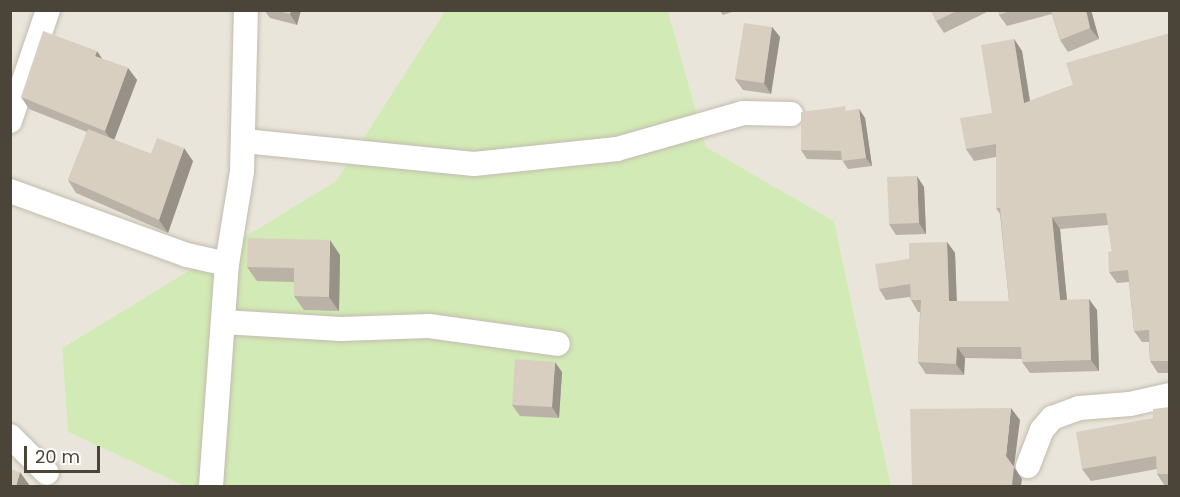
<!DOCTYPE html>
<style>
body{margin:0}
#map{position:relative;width:1180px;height:497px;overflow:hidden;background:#f6f3ec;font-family:Poppins,sans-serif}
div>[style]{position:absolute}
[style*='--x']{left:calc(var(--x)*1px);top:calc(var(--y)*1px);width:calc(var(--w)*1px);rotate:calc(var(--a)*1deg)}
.residential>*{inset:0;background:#eae5da}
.green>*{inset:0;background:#d2eab5}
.roads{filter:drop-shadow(0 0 2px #c2bbae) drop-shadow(0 0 2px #c2bbae)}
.street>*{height:24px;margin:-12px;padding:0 12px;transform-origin:12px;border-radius:12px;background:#fff}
.wall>*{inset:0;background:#bab2a6}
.shaded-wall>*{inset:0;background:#979187}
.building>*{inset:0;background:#d8cfc1}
span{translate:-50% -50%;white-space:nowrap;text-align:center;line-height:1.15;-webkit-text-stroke:4.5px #fff;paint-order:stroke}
.frame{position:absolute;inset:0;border:12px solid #4b4439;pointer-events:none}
.scale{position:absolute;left:24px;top:446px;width:76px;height:27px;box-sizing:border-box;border:3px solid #4b4439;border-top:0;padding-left:8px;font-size:18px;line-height:21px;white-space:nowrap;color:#4b4439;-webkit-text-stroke:4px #fff;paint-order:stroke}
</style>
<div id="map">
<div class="residential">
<div style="clip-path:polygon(10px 11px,445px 11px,336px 181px,62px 348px,68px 432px,184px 486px,11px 486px)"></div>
<div style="clip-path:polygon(668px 11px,1169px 11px,1169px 486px,891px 486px,834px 221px,706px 147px)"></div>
</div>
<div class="green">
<div style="clip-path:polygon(445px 11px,668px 11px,706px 147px,834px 221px,891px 486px,184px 486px,68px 432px,62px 348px,336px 181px)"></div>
</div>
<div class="roads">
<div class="street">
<div style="--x:10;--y:121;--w:117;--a:-71.1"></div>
<div style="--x:244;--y:141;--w:231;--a:5.7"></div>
<div style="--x:474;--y:164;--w:144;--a:-6"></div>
<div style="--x:617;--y:149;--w:131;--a:-15.9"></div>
<div style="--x:743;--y:113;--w:48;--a:1.2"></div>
<div style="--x:10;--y:191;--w:188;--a:19.9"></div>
<div style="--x:187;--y:255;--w:41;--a:12.7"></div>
<div style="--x:223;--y:322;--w:118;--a:3.4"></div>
<div style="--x:341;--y:329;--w:88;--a:-2"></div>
<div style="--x:429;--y:326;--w:130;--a:7.9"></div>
<div style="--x:10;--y:436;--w:52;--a:45"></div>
<div style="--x:1028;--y:466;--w:39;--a:-69"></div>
<div style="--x:1042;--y:430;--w:16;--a:-50"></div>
<div style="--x:1052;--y:418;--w:29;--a:-20"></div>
<div style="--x:1079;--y:408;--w:51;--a:-4.5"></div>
<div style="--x:1130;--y:404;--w:41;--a:-12.7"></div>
<div style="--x:211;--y:486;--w:223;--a:-85.9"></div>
<div style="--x:227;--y:264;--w:94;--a:-80.8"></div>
<div style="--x:242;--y:171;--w:161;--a:-88.6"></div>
</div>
</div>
<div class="wall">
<div style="clip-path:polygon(264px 10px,301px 10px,297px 25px,270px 18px)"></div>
<div style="clip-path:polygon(719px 10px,738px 10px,723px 15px)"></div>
<div style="clip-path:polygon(931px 10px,991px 10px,944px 33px,936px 21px)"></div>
<div style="clip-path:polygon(998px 10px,1091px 10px,1099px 39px,1068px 52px,1060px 40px,1052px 14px,1007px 26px,999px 15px)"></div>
<div style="clip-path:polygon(772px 27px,780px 37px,771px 94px,743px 90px,735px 79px)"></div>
<div style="clip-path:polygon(1170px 33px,1170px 373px,1158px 373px,1150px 361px,1149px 342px,1142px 342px,1134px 331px,1129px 282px,1117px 283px,1109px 272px,1112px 251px,1108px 225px,1060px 229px,1067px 300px,1097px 310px,1099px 371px,1030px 373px,1022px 362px,1022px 359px,965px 358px,964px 375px,926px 374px,918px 362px,920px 312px,918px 312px,911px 300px,910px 297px,886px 300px,879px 289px,909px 259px,947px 242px,955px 253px,957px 301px,1009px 301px,1000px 214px,996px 208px,996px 157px,974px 161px,966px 149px,992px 113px,1014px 39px,1022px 51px,1030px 101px,1073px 85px)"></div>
<div style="clip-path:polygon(102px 59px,128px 68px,137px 80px,114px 140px,151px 154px,193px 161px,168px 233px,76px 193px,68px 180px,87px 132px,29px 109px,21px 97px)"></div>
<div style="clip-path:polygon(859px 109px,865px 118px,872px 166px,848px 169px,842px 160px,807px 159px,801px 150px,849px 111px)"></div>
<div style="clip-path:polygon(924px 187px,926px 234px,896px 235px,889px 224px)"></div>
<div style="clip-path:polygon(340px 255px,339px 311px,304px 310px,294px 296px,294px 282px,257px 281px,247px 267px)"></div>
<div style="clip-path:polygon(562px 372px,559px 418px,520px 416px,512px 405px)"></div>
<div style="clip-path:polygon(1170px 407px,1170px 486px,1165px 486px,1157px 474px,1157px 469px,1091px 481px,1082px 469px)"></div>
</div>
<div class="shaded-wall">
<div style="clip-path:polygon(291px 10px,301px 10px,297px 25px,290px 14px)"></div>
<div style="clip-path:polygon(1086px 10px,1091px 10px,1099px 39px,1090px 28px)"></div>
<div style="clip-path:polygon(772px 27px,780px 37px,771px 94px,764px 83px)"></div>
<div style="clip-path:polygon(1014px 39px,1022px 51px,1032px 115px,1024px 103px)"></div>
<div style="clip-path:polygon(97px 51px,105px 63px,95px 56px)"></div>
<div style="clip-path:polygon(128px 68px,137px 80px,113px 143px,105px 131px)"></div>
<div style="clip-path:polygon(859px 109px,865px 118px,872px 166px,866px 158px)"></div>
<div style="clip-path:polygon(184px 148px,193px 161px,168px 233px,159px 220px)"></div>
<div style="clip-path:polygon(917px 176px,924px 187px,926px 234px,919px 223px)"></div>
<div style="clip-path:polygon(1052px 217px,1060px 229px,1068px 311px,1060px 300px)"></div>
<div style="clip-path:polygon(330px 240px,340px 255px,339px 311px,329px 297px)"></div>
<div style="clip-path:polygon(947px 242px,955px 253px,957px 313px,949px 301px)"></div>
<div style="clip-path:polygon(1089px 299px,1097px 310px,1099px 371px,1091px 360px)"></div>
<div style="clip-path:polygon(957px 347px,965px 358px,964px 375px,956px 364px)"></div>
<div style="clip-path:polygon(555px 362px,562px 372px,559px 418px,552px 407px)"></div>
<div style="clip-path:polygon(1011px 408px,1020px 420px,1014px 467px,1022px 479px,1021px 486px,1012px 486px,1006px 456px)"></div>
<div style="clip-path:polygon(20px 472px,30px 486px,16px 486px)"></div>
</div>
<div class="building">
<div style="clip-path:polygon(274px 10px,291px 10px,290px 14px)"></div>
<div style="clip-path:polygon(931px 10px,959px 10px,936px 21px)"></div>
<div style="clip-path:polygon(998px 10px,1013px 10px,999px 15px)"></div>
<div style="clip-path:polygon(1051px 10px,1086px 10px,1090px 28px,1060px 40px)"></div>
<div style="clip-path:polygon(744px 23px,772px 27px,764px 83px,735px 79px)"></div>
<div style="clip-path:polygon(43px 31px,97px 51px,95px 56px,128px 68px,105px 131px,21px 97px)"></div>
<div style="clip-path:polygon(1170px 33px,1170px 361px,1150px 361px,1149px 330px,1134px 331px,1128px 270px,1109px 272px,1108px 252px,1112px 251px,1106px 213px,1052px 217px,1060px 300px,1089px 299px,1091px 360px,1022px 362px,1021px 347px,957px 347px,956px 364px,918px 362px,921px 300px,911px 300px,910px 284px,879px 289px,875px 264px,909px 259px,909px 243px,947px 242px,949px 301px,1009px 301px,1000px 208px,996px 208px,996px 144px,966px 149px,960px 118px,992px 113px,981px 45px,1014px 39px,1024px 103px,1073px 85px,1066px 63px)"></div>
<div style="clip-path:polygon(846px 106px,845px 111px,859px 109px,866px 158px,842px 161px,841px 151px,801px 150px,801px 112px)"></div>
<div style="clip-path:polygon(88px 129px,151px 154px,157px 138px,184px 148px,159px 220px,68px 180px)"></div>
<div style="clip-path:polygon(917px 176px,919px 223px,889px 224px,887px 177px)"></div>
<div style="clip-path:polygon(248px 238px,330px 240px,329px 297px,294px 296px,294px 268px,247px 267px)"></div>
<div style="clip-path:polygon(515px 359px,555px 362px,552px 407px,512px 405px)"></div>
<div style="clip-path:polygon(1170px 407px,1170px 474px,1157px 474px,1156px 456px,1082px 469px,1076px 432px,1153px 418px,1153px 409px)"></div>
<div style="clip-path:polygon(1011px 408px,1006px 456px,1014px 467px,1012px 486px,912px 486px,910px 409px)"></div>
<div style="clip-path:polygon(10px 469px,20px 472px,16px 486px,10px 486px)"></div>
</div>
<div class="frame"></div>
<div class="scale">20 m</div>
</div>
